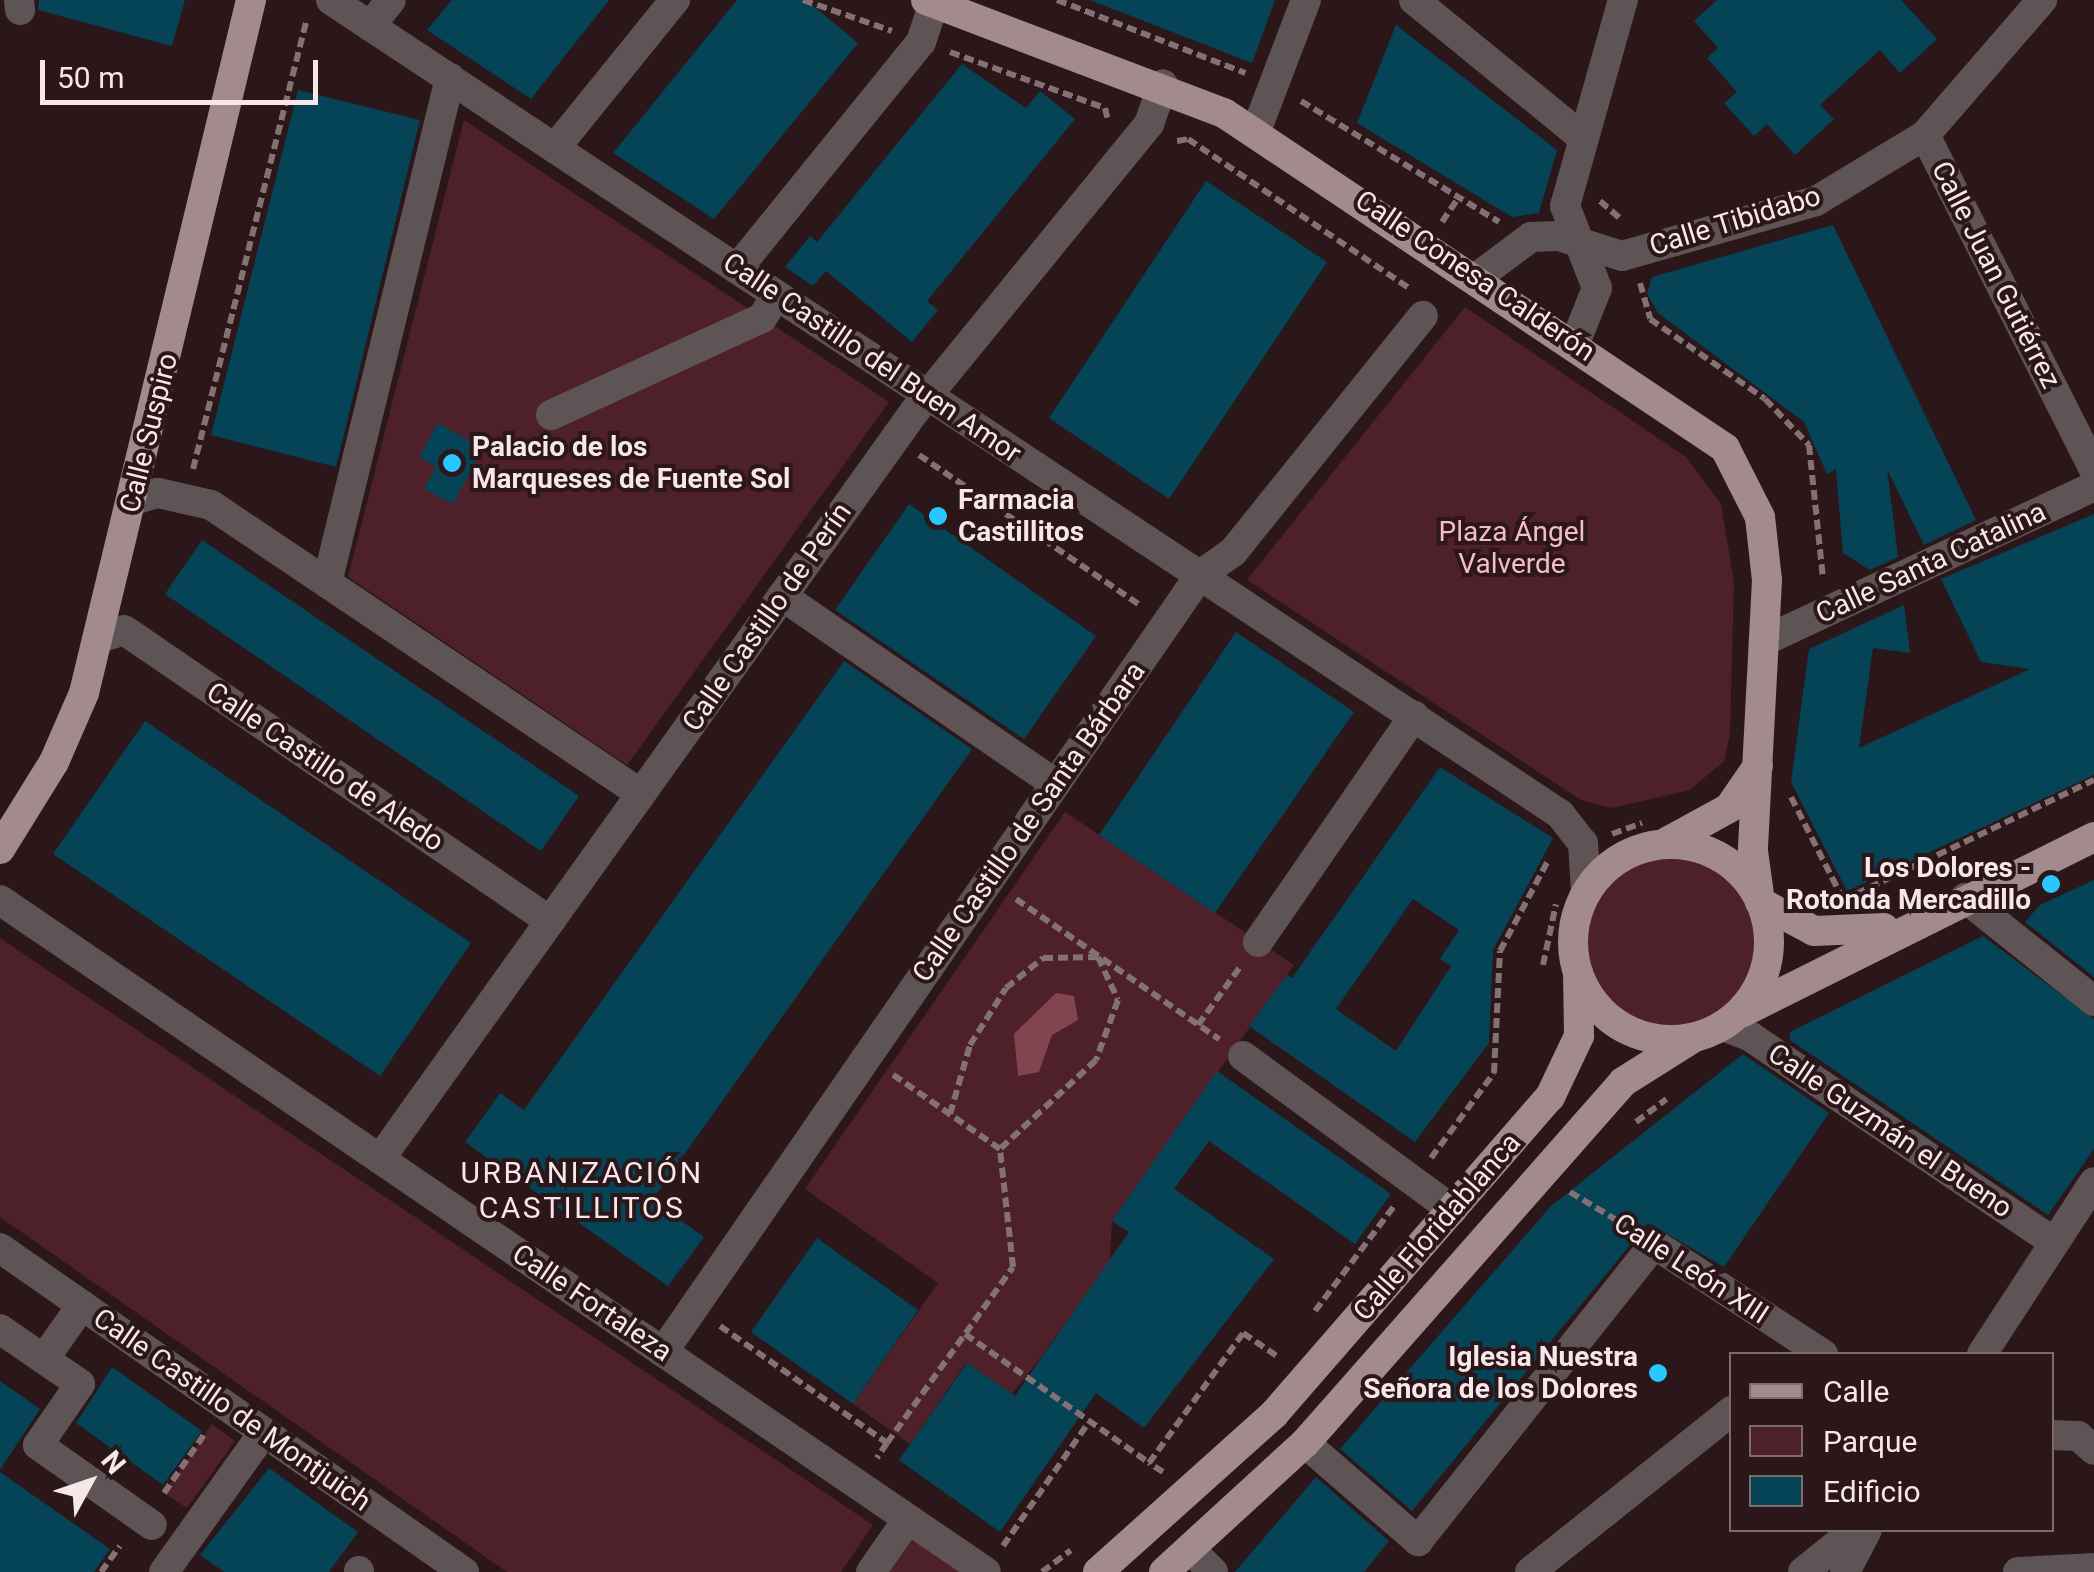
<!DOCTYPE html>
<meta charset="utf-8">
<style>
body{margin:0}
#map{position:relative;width:2094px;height:1572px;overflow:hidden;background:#2b161a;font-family:Roboto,sans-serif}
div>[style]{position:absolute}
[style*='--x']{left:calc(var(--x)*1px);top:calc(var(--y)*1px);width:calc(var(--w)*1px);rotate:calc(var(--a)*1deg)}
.green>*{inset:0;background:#4e212a}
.round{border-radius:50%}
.water>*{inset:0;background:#814550}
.building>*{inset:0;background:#054357}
.path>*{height:6px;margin-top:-3px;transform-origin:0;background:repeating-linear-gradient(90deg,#847174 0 10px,transparent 0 15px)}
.minor>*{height:30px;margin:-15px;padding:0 15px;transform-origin:15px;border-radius:15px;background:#5f5455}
.major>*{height:30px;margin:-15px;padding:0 15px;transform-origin:15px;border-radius:15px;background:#a28a8d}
.major>.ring{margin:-15px;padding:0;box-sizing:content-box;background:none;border:30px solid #a28a8d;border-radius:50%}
.dots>*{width:28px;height:28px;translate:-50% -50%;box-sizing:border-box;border:5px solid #2b161a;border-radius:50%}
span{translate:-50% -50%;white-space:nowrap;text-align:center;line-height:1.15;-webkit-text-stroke:8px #2b161a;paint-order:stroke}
.street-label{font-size:28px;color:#f7e7e9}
.poi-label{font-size:28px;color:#f7e7e9;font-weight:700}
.left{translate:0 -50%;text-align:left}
.right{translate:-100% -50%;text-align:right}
.park-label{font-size:28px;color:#f6bcc4}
.neighbourhood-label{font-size:30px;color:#f7e7e9;letter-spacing:2.5px}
.legend{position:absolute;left:1729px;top:1352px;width:325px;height:180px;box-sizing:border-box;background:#2b161a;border:2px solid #7d6a6d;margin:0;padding:12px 18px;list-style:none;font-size:30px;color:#f7e7e9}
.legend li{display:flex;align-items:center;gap:20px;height:50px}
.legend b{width:50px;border:2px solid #7d6a6d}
.north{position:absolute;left:40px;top:1432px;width:100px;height:100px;-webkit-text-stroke:8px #2b161a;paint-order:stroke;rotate:50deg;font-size:28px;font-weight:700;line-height:40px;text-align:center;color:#f7e7e9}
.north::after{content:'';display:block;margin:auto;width:35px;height:45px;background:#f7e7e9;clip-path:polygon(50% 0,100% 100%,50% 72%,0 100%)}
.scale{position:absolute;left:40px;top:60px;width:278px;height:45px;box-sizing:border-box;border:5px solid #f7e7e9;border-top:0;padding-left:12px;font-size:30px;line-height:35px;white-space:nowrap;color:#f7e7e9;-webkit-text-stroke:8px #2b161a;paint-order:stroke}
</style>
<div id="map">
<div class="green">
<div style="clip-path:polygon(464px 120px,889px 402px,627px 765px,348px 577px)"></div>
<div style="clip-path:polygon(1465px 307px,1686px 457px,1721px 504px,1734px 581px,1730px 734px,1724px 761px,1690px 790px,1612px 808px,1581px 800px,1247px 580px)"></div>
<div style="clip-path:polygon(1065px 812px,1294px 965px,1112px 1221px,1110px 1260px,1042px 1356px,1012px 1394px,966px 1363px,910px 1444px,853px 1404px,938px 1283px,805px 1189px)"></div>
<div class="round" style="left:1573px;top:844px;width:196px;height:196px"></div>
<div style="clip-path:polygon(0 938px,873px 1525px,841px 1572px,507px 1572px,0 1217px)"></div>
<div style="clip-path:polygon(212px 1424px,235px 1441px,187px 1508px,164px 1493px)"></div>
<div style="clip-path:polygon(908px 1519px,986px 1572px,871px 1572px)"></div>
</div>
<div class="water">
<div style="clip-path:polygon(1056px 993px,1074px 996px,1078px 1020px,1052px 1035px,1039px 1072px,1018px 1076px,1014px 1034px)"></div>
</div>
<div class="building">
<div style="clip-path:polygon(39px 0,185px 0,172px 46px,38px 10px)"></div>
<div style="clip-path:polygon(452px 0,609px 0,531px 99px,427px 30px)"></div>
<div style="clip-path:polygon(737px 0,806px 0,858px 43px,714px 219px,613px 153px)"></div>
<div style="clip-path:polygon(1090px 0,1275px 0,1252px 63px)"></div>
<div style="clip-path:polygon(1717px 0,1901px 0,1937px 39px,1900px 73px,1880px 50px,1820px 105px,1834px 119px,1795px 155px,1767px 124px,1754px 136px,1724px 103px,1737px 92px,1707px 58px,1718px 48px,1694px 21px)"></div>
<div style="clip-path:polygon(1396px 25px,1557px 150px,1539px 213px,1512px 217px,1357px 123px)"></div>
<div style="clip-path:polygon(962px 64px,1026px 108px,1040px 91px,1075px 119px,927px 301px,938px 310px,912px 342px,826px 271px,813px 286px,785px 267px,810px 236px,817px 242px)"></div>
<div style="clip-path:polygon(298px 90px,420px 120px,336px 467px,211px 435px)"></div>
<div style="clip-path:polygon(1206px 181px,1327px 262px,1169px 499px,1049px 418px)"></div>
<div style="clip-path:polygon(1833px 225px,1976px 520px,1924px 545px,1887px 469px,1898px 557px,1870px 570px,1843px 553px,1836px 469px,1827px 474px,1804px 422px,1658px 313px,1647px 294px,1652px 277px)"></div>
<div style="clip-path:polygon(438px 423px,472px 442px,467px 451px,478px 458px,453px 504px,424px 489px,436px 467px,419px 457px)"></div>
<div style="clip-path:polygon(909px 504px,1096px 636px,1024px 739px,835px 610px)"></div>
<div style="clip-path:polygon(2094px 514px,2094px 775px,1847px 891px,1791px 782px,1809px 649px,1904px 605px,1910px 653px,1873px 648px,1859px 748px,2030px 669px,1981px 662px,1941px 579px)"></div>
<div style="clip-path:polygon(202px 540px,579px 796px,541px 851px,165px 594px)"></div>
<div style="clip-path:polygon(1236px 632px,1354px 712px,1215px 913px,1099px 835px)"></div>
<div style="clip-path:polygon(844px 661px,972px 749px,652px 1200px,704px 1237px,668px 1286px,465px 1142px,500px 1093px,524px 1110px)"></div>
<div style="clip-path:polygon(145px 721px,471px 943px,380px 1076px,53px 854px)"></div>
<div style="clip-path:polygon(evenodd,1440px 767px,1553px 838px,1493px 950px,1489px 1043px,1415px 1142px,1249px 1026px,1287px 975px,1292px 978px,1440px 767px,1413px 899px,1459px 930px,1440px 959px,1451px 966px,1396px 1051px,1336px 1009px,1413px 899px)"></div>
<div style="clip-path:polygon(2094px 880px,2094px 977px,2025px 922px,2040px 905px)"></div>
<div style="clip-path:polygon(1983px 936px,2094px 1019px,2094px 1149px,2048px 1215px,1790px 1040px,1790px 1032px)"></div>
<div style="clip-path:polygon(1743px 1054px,1829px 1113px,1724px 1267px,1648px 1223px,1412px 1511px,1340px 1449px,1551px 1206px)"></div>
<div style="clip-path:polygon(1217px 1071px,1391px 1194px,1355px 1244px,1209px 1141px,1174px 1189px,1274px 1259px,1144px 1428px,1096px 1393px,1000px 1532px,899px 1460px,967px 1363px,1015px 1396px,1129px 1232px,1112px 1221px)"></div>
<div style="clip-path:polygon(817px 1238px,918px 1310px,853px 1404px,751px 1332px)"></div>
<div style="clip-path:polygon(112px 1367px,202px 1431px,163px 1485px,76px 1423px)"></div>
<div style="clip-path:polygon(0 1381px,40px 1409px,0 1470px)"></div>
<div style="clip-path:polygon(269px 1468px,358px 1532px,329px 1572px,224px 1572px,200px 1555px)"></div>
<div style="clip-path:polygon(0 1472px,110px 1549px,94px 1572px,0 1572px)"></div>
<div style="clip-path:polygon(1316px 1477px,1389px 1541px,1364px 1572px,1235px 1572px)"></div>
</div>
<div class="path">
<div style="--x:803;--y:0;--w:94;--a:19.2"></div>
<div style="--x:1057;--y:0;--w:202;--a:21.2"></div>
<div style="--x:950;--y:52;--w:165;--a:19.9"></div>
<div style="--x:1105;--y:108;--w:13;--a:77"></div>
<div style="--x:1301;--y:101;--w:232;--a:31.4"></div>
<div style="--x:1177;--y:141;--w:11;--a:-10"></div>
<div style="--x:1188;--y:139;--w:267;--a:34"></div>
<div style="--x:1600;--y:201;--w:28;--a:41"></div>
<div style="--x:1442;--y:222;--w:29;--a:-56"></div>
<div style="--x:1640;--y:283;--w:37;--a:74"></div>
<div style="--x:1650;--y:319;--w:140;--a:34.8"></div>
<div style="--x:1765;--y:399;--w:64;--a:46.3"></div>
<div style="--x:1809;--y:445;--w:134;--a:84"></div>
<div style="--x:919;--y:455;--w:267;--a:34.2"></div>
<div style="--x:193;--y:469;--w:462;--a:-75.8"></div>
<div style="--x:1791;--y:797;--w:112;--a:63"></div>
<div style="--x:1612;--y:834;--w:32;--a:-20"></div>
<div style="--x:1856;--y:894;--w:264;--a:-25.6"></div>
<div style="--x:1016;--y:899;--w:247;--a:34.6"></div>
<div style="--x:1543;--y:965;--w:62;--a:-78"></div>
<div style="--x:1198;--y:1025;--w:72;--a:-54.1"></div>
<div style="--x:950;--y:1114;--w:72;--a:-73.8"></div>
<div style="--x:970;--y:1045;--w:67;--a:-57.7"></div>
<div style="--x:1006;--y:988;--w:48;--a:-39"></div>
<div style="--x:1043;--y:958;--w:55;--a:-1"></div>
<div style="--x:1098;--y:957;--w:47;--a:65.1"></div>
<div style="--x:1118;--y:1000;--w:64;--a:110.1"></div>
<div style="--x:1096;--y:1060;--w:131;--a:137.2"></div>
<div style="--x:1636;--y:1122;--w:38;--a:-37"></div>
<div style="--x:1431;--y:1158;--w:106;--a:-53.5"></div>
<div style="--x:1494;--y:1073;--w:122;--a:-87.2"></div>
<div style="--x:1500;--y:951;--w:104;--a:-62"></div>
<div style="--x:1570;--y:1192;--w:68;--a:31.1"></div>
<div style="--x:1315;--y:1311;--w:133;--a:-53"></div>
<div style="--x:720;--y:1326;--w:204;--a:35"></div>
<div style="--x:887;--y:1443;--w:18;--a:124"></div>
<div style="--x:965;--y:1334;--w:225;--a:35"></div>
<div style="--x:887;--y:1443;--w:216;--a:-54.4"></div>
<div style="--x:1013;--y:1267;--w:119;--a:-96.3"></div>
<div style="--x:1000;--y:1149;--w:131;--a:-145.2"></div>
<div style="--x:1163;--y:1472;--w:17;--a:-147"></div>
<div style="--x:1149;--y:1463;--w:160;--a:-54.1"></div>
<div style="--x:1243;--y:1333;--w:41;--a:34.1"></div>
<div style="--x:164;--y:1493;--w:74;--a:-55.5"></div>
<div style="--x:1003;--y:1546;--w:151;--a:-55.3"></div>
<div style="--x:101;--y:1572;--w:32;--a:-54"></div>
<div style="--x:1042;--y:1572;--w:36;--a:-37"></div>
</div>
<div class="minor">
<div style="--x:19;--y:0;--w:10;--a:84"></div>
<div style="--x:331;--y:0;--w:1474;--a:33.52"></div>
<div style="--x:1560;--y:814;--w:37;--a:52"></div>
<div style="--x:1583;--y:843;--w:49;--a:86.5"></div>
<div style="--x:1414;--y:0;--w:218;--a:39.2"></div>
<div style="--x:370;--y:26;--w:33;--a:-51"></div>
<div style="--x:1256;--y:131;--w:140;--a:-69.1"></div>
<div style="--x:1925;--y:135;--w:374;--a:63.2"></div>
<div style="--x:555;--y:148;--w:191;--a:-51"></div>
<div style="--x:737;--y:269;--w:292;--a:-51"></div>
<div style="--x:921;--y:42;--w:41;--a:-71.6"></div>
<div style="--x:1476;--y:278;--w:69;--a:-36.7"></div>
<div style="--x:1531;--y:237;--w:28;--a:-2"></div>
<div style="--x:1559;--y:236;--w:66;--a:17.6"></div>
<div style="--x:1622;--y:256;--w:202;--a:-15.8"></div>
<div style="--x:1816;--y:201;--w:127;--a:-31.2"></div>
<div style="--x:1925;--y:135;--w:179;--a:-49.1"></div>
<div style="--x:1575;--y:343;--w:59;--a:-68.2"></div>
<div style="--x:1597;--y:288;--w:88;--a:-111.3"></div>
<div style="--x:1565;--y:206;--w:214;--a:-74.3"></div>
<div style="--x:551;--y:415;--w:232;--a:-24.7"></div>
<div style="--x:762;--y:318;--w:27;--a:-57"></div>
<div style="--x:131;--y:501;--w:28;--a:-17"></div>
<div style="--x:158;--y:493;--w:54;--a:12.8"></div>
<div style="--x:211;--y:505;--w:518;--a:33.9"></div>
<div style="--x:327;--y:583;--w:520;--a:-76.31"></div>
<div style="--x:782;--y:596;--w:332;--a:34.5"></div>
<div style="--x:97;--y:639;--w:28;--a:-18"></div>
<div style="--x:124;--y:630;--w:516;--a:34.34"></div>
<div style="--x:1768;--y:639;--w:360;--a:-25.1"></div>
<div style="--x:1965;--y:898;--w:165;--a:38.6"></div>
<div style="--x:0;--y:900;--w:1193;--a:34.28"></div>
<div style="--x:1258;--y:942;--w:275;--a:-55.4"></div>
<div style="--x:1723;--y:1026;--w:30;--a:21"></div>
<div style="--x:1751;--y:1037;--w:366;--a:34.1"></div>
<div style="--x:1243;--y:1056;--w:260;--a:36.3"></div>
<div style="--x:380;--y:1159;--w:918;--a:-54.44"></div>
<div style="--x:914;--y:412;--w:372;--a:-50.8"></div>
<div style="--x:1149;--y:124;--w:42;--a:-70.7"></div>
<div style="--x:0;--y:1248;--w:566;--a:34.93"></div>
<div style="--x:0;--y:1329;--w:97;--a:34.5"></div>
<div style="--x:80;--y:1384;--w:74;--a:124.5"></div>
<div style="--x:38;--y:1445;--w:139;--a:35.1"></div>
<div style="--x:663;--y:1352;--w:945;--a:-55.35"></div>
<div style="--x:1200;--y:575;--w:40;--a:-34.9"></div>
<div style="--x:1233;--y:552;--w:303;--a:-51.2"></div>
<div style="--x:1982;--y:1354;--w:205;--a:-56.9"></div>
<div style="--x:44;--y:1359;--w:66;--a:-54.9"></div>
<div style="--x:2052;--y:1435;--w:26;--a:2"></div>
<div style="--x:2078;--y:1436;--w:21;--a:41"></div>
<div style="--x:1305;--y:1443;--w:150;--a:40.9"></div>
<div style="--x:1418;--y:1541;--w:379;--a:-51.5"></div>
<div style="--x:1654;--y:1244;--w:202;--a:33.1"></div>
<div style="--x:1191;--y:1550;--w:31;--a:45"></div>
<div style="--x:359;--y:1571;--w:1;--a:90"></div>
<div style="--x:164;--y:1572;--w:172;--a:-54.5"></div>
<div style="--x:871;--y:1572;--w:65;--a:-55.1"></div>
<div style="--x:1530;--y:1572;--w:258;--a:-38.6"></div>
<div style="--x:1803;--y:1572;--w:67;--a:-38.9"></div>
<div style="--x:1845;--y:1572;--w:47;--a:-62.4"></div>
<div style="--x:2018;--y:1572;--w:76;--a:-3"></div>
</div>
<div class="major">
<div style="--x:926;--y:0;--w:319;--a:20.8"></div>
<div style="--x:1224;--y:113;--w:603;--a:33.77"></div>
<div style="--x:1725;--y:448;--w:77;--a:63.1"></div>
<div style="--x:1760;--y:517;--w:63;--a:83.7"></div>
<div style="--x:1767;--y:580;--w:271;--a:93"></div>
<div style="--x:1753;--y:851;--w:51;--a:82.2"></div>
<div style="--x:1667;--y:842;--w:71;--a:-28.7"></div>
<div style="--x:1729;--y:808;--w:51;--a:-55.4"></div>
<div class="ring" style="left:1573px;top:844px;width:166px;height:166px"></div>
<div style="--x:0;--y:849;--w:102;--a:-58.2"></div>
<div style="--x:54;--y:762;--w:75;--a:-66.5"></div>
<div style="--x:84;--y:693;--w:713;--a:-76.45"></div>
<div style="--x:1760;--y:902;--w:61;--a:28.2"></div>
<div style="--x:1814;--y:931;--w:70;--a:-2.5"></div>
<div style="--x:1743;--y:1012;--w:392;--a:-26.5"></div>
<div style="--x:1098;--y:1572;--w:237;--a:-41.9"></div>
<div style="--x:1274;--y:1414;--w:420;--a:-49"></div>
<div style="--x:1550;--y:1097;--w:68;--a:-64.6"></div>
<div style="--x:1579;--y:1036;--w:63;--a:-90.9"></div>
<div style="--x:1164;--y:1572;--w:191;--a:-42.5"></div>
<div style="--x:1305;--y:1443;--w:481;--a:-48.6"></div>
<div style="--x:1623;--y:1082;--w:83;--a:-32.2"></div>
</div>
<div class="dots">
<div style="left:452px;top:463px;background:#27c8ff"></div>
<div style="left:938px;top:516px;background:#27c8ff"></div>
<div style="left:2051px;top:884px;background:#27c8ff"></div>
<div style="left:1658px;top:1373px;background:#27c8ff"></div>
</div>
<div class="street-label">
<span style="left:1735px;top:221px;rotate:-17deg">Calle Tibidabo</span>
<span style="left:1996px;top:275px;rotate:63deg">Calle Juan Gutiérrez</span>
<span style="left:1475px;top:276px;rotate:34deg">Calle Conesa Calderón</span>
<span style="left:872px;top:358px;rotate:34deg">Calle Castillo del Buen Amor</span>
<span style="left:149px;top:433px;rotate:-76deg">Calle Suspiro</span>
<span style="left:1931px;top:563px;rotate:-25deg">Calle Santa Catalina</span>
<span style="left:767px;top:617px;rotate:-55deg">Calle Castillo de Perín</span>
<span style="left:325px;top:767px;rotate:34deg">Calle Castillo de Aledo</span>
<span style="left:1029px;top:822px;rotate:-55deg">Calle Castillo de Santa Bárbara</span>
<span style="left:1890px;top:1131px;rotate:34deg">Calle Guzmán el Bueno</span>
<span style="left:1437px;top:1227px;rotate:-49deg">Calle Floridablanca</span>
<span style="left:1691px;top:1269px;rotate:33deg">Calle León XIII</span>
<span style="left:592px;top:1303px;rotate:34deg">Calle Fortaleza</span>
<span style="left:232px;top:1410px;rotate:35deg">Calle Castillo de Montjuich</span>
</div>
<div class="poi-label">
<span class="left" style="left:472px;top:463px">Palacio de los<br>Marqueses de Fuente Sol</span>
<span class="left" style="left:958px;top:516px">Farmacia<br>Castillitos</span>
<span class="right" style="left:2031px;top:884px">Los Dolores -<br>Rotonda Mercadillo</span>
<span class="right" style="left:1638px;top:1373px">Iglesia Nuestra<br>Señora de los Dolores</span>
</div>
<div class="park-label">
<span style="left:1512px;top:548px">Plaza Ángel<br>Valverde</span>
</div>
<div class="neighbourhood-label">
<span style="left:582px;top:1190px">URBANIZACIÓN<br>CASTILLITOS</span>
</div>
<ul class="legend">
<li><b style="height:12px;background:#a28a8d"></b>Calle</li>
<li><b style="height:28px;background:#4e212a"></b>Parque</li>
<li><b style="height:28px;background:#054357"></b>Edificio</li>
</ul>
<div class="north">N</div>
<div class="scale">50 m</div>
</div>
